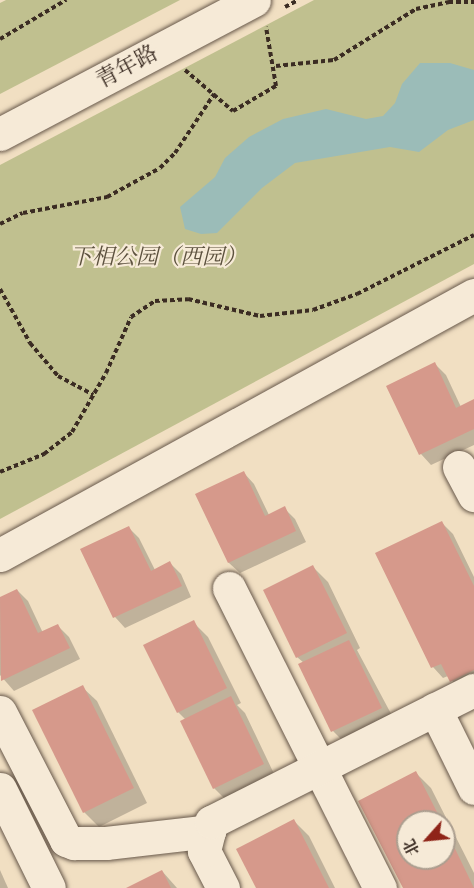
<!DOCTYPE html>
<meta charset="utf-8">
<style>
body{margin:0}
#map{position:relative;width:474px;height:888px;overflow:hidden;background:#f1dfc2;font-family:"Libre Bodoni","Noto Serif SC",serif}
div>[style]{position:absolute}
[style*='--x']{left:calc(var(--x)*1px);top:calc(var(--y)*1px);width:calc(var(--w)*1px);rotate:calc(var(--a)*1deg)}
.green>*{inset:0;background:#c0c08f}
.water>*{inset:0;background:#9bbcb8}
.shadow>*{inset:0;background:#0003}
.building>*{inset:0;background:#d6998b}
.path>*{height:4px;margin-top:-2px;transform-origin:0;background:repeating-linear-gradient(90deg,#3b2c23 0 4.5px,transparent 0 7.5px)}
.roads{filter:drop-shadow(0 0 2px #68594b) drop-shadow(0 0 2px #68594b)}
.minor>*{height:33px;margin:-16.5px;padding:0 16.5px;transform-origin:16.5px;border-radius:16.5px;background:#f6ead7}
span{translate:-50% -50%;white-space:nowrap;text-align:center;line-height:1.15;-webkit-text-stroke:4.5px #f6ead7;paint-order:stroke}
.street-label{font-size:22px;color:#3b2c23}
.park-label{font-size:22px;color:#5c513e;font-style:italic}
.north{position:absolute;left:396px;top:810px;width:60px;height:60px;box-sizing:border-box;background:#f6ead7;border:2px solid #ab9e8f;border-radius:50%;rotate:243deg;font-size:16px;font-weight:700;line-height:24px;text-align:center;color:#3b2c23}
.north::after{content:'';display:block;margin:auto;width:21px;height:27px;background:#8f2418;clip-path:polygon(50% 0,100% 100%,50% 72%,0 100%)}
</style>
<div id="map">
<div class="green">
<div style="clip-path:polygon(6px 0,180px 0,0 94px,0 3px)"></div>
<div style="clip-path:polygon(314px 0,474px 0,474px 264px,0 519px,0 165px)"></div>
</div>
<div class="water">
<div style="clip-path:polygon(420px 63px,450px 63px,474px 70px,474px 120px,448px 130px,419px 152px,390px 147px,295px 163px,262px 188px,217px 233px,201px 234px,185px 229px,180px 207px,215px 177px,225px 158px,249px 137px,283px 119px,326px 109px,366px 119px,383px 116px,395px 103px,402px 84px)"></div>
</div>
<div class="shadow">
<div style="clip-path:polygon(435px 364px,446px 375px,461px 407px,474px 401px,474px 445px,431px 465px,421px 454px,388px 387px)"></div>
<div style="clip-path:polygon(244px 473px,254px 484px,269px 515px,284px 508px,295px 519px,306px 542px,240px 573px,229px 563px,197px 495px)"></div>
<div style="clip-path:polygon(442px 523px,453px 534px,474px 577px,474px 686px,462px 692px,448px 676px,443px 678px,433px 667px)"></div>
<div style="clip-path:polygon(128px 527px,139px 538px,155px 570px,170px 563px,181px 574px,191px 597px,125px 628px,115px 617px,82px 550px)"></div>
<div style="clip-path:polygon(313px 567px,328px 582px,360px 648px,357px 650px,396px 723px,348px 746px,333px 731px,304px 663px,297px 657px)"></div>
<div style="clip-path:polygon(17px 590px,28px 601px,43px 633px,58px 626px,69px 637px,80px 659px,14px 691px,0 675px,0 599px)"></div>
<div style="clip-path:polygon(193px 622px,208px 637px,241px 703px,237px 705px,245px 713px,277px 780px,229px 803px,214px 788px,186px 720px,178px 712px)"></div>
<div style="clip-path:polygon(82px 687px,97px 701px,147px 803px,99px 827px,84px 812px)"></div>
<div style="clip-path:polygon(evenodd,416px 773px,431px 788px,474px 873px,474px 888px,404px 888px,360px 801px,416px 773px,408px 822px,444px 822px,444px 858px,408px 858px,408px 822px)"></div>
<div style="clip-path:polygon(294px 821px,309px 836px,335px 888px,258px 888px)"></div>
<div style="clip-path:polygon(0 870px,8px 888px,0 888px)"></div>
<div style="clip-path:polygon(162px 871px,177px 888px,130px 888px)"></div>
</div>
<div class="building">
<div style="clip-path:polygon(435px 362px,456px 408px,474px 399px,474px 429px,419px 455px,386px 386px)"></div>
<div style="clip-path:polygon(244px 471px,265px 516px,285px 506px,296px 531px,228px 563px,195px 494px)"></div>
<div style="clip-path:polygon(442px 521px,474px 586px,474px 670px,450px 682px,441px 664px,431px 668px,375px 553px)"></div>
<div style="clip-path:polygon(129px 526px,151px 571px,170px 561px,182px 586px,113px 618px,80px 549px)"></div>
<div style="clip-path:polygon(313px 565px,347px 633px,296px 658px,263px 590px)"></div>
<div style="clip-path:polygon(17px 589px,38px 633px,58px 624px,70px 648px,1px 681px,0 597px)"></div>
<div style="clip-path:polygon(194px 620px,227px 688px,177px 713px,143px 645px)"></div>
<div style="clip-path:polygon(349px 640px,382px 708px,331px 732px,298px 664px)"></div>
<div style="clip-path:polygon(83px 685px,134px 788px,83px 813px,32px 710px)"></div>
<div style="clip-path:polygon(231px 696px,264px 764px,213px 789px,180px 721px)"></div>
<div style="clip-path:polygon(416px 771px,442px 822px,408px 822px,408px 858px,444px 858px,444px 826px,474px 888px,403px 888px,358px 801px)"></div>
<div style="clip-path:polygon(294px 819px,329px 888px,256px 888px,236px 849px)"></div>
<div style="clip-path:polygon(162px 870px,171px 888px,126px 888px)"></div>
</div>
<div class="path">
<div style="--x:285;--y:7;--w:15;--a:-28"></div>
<div style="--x:0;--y:39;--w:77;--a:-30.6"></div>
<div style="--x:276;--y:66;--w:58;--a:-5.9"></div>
<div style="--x:334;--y:60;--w:97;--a:-31.9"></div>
<div style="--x:416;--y:9;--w:34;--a:-12"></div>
<div style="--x:449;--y:2;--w:25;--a:0"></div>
<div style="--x:185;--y:70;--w:63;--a:40.5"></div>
<div style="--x:233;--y:111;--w:50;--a:-30.2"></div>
<div style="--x:276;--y:86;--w:60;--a:-99.6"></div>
<div style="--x:0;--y:224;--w:25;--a:-26"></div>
<div style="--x:23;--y:213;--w:86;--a:-10.8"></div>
<div style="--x:107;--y:197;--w:60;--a:-28.7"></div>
<div style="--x:160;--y:168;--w:21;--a:-45"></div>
<div style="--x:175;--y:153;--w:71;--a:-56.5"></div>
<div style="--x:0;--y:289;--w:62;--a:60.9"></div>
<div style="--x:30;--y:343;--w:43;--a:49.7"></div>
<div style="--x:58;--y:376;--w:40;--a:28"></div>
<div style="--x:0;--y:472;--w:48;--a:-22.2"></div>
<div style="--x:44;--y:454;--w:36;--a:-38"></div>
<div style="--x:72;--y:432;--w:68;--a:-60"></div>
<div style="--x:106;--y:373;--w:61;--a:-65.9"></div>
<div style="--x:131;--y:317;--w:29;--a:-34"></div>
<div style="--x:155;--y:301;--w:33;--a:-3"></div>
<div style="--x:188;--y:299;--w:74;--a:13.3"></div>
<div style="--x:260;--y:316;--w:53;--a:-6.5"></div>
<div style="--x:313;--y:310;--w:47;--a:-20"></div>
<div style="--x:357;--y:294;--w:131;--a:-26.8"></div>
</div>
<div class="roads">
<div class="minor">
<div style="--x:0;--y:134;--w:287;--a:-27.8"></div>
<div style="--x:459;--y:467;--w:32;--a:62"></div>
<div style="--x:0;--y:555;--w:541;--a:-28.75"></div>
<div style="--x:229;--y:588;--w:336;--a:63.3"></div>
<div style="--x:435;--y:709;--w:88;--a:63.7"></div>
<div style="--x:0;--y:712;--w:144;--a:62.7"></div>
<div style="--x:66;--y:840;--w:9;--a:21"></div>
<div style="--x:74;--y:843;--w:32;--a:0"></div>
<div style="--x:106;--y:843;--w:104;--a:-6.6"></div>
<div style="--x:0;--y:789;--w:110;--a:63.7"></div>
<div style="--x:223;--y:888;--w:42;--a:-117.2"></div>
<div style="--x:204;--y:851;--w:30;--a:-76"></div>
<div style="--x:211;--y:822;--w:294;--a:-26.7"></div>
</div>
</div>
<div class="street-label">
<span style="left:127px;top:67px;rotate:-28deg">青年路</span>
</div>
<div class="park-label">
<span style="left:158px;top:258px">下相公园（西园）</span>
</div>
<div class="north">北</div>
</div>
